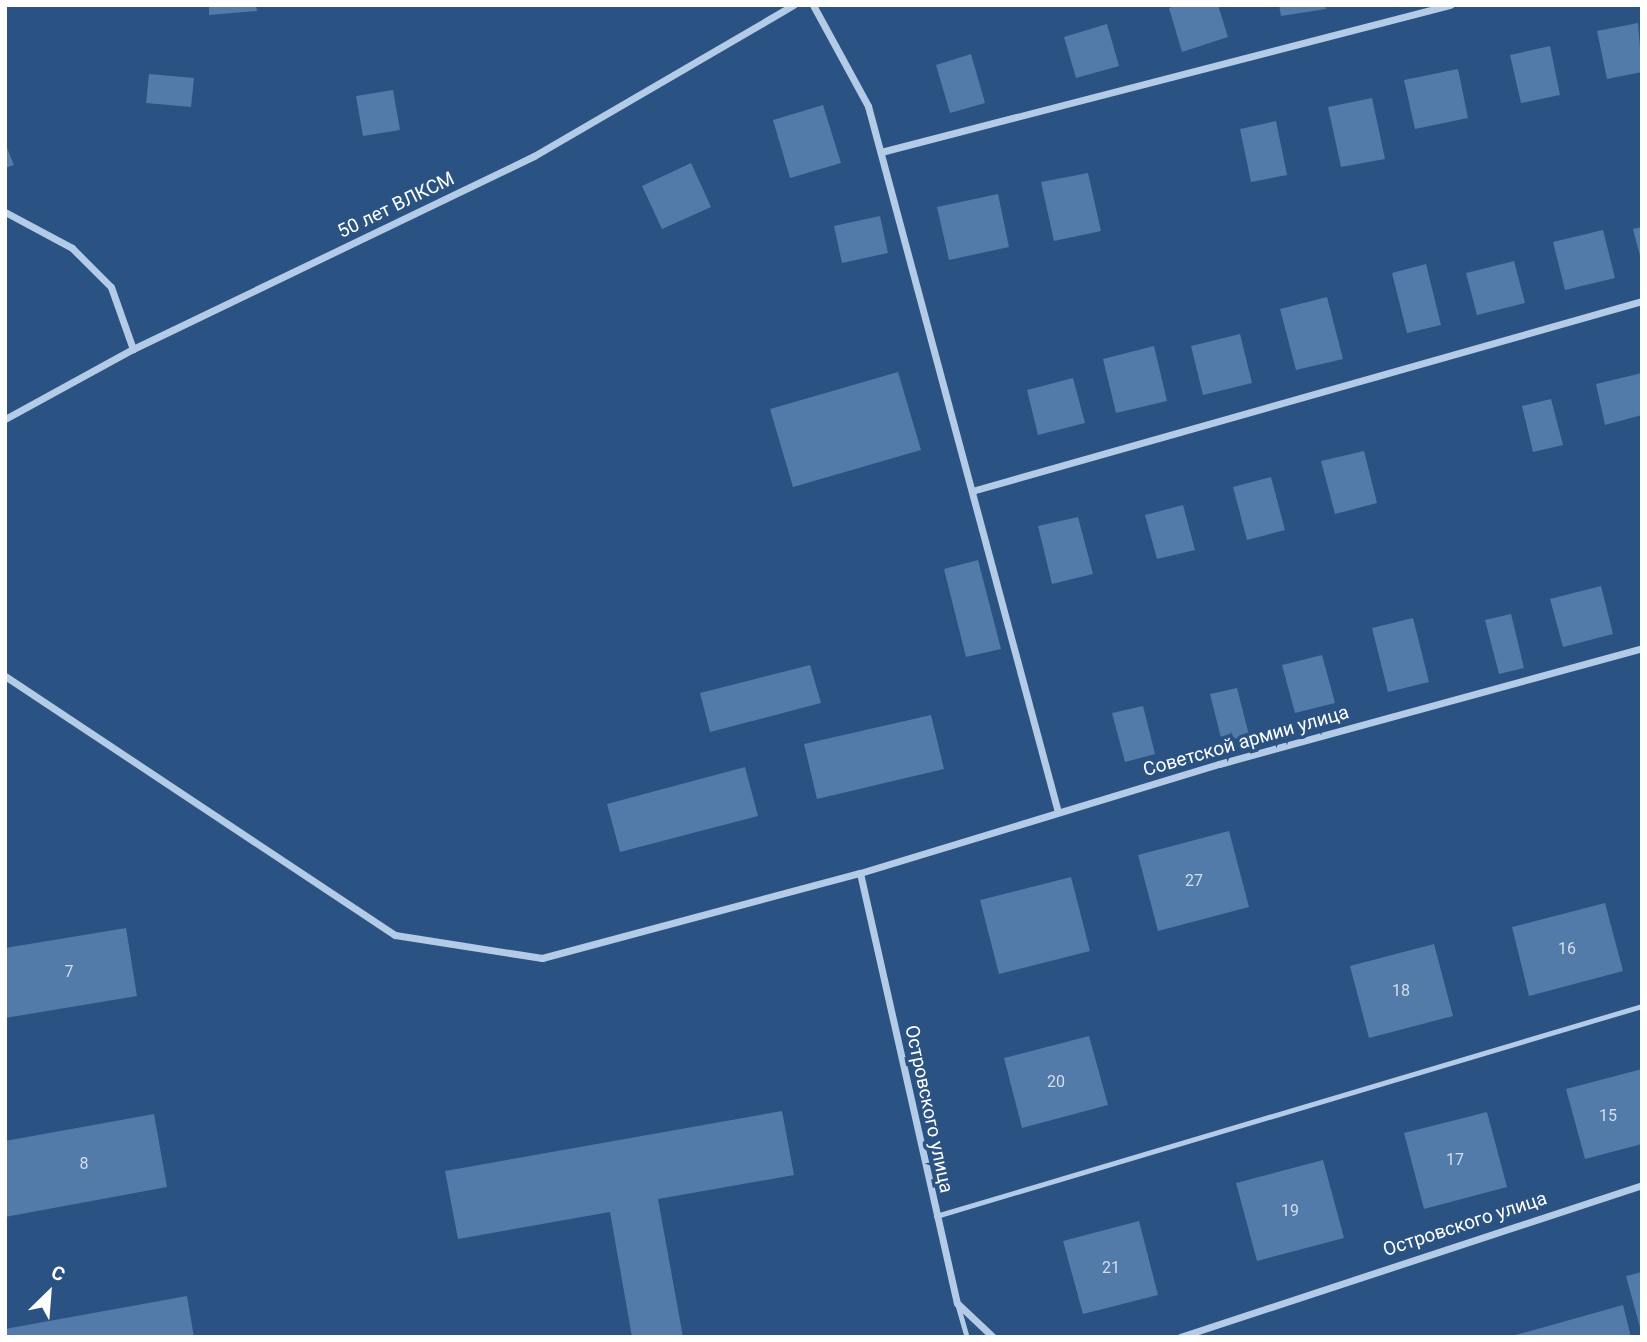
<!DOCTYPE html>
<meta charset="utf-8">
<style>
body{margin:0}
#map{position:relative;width:1647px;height:1342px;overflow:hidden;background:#2a5282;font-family:Roboto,sans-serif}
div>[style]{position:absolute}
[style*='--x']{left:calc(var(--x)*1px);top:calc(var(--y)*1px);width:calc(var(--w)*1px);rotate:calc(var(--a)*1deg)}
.building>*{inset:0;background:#527baa}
.service>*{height:5px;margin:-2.5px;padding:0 2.5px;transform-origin:2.5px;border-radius:2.5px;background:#b3cbe6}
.minor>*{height:7px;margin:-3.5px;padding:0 3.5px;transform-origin:3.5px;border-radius:3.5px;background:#b3cbe6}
span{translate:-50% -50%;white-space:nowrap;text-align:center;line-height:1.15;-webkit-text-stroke:7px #2a5282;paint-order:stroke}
.number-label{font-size:16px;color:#d4deea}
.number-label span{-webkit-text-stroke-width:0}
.street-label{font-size:19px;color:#fff}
.frame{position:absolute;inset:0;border:7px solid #fff;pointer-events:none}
.north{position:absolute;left:14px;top:1258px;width:70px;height:70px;-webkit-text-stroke:5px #2a5282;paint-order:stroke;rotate:25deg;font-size:19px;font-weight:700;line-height:28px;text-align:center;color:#fff}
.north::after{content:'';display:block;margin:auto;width:24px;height:32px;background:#fff;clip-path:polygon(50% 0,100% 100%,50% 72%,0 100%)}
</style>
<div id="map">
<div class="building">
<div style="clip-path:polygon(209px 5px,256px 5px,257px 11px,209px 15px)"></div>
<div style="clip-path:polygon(1177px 5px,1218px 5px,1228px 37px,1182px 52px,1169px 8px)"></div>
<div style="clip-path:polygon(1279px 5px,1325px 5px,1326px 9px,1281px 16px)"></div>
<div style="clip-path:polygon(1638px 23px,1642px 72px,1607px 79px,1597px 31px)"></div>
<div style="clip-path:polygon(1107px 24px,1119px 66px,1076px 78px,1064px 37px)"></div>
<div style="clip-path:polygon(1550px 46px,1560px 95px,1521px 103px,1510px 55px)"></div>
<div style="clip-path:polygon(971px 54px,985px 103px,950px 113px,936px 65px)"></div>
<div style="clip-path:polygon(1458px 69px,1468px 118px,1415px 129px,1404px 80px)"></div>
<div style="clip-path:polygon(149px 74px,194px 78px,191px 107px,146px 103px)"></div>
<div style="clip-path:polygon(393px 90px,400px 130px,363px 136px,356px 96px)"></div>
<div style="clip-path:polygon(1372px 98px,1385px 159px,1341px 167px,1328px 107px)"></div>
<div style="clip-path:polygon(823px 105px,841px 163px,790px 178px,773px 120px)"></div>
<div style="clip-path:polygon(1276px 121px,1287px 175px,1251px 182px,1240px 129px)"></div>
<div style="clip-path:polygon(5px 143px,14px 165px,5px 168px)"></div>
<div style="clip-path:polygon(691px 163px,711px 207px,662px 229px,642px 186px)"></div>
<div style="clip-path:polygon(1088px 173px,1101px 231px,1054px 241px,1041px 182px)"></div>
<div style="clip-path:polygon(998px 194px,1009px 247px,949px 260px,937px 207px)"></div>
<div style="clip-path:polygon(880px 216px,888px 253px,842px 263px,834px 226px)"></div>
<div style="clip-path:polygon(1642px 227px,1642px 260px,1641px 260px,1633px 229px)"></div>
<div style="clip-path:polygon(1603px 230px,1615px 278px,1565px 290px,1553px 242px)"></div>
<div style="clip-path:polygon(1514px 261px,1525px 303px,1477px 315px,1466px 273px)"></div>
<div style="clip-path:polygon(1426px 264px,1441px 325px,1407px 333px,1392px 273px)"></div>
<div style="clip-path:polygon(1327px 297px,1343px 359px,1296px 370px,1280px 309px)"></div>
<div style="clip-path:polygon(1240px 334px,1252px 383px,1203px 395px,1191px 346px)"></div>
<div style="clip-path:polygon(1154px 346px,1167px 401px,1116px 413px,1103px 359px)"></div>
<div style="clip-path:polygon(898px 372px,921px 450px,793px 487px,770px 409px)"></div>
<div style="clip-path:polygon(1642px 373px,1642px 415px,1605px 425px,1596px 384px)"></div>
<div style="clip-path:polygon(1073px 378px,1085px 423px,1038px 435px,1027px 390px)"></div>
<div style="clip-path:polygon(1551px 399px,1563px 445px,1533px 452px,1522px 406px)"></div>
<div style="clip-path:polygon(1364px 451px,1377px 503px,1335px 514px,1321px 461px)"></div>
<div style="clip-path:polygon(1271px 477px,1285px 530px,1247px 540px,1233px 487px)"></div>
<div style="clip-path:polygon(1183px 505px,1195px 550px,1157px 559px,1145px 515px)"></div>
<div style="clip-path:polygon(1078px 517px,1093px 574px,1052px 584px,1038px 526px)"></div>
<div style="clip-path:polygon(978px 560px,1001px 649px,966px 657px,944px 569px)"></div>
<div style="clip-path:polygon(1601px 586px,1613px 634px,1563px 647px,1550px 599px)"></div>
<div style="clip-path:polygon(1511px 614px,1524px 668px,1499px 674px,1485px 620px)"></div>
<div style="clip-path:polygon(1413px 618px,1429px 682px,1388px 692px,1372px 628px)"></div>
<div style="clip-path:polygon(1322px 655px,1335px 703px,1295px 713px,1282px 665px)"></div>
<div style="clip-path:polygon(810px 665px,821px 703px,710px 732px,700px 693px)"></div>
<div style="clip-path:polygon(1237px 688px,1249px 735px,1222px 742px,1210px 694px)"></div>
<div style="clip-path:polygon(1143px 706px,1155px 754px,1125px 762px,1112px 713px)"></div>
<div style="clip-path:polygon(931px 715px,944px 769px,817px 799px,804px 744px)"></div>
<div style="clip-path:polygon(745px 767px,758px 816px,620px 852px,607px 804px)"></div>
<div style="clip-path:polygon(1229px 831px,1249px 907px,1158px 931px,1138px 855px)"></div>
<div style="clip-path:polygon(1071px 877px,1090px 951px,999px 974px,980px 900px)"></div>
<div style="clip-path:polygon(1605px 903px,1623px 971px,1529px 996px,1512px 927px)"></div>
<div style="clip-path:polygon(126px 928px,137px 996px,5px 1018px,5px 948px)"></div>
<div style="clip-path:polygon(1434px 944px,1453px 1016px,1369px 1038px,1350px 966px)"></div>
<div style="clip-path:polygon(1089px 1036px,1108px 1105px,1022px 1128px,1004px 1058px)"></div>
<div style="clip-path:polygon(1642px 1069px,1642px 1144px,1585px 1159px,1566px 1089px)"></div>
<div style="clip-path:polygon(782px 1111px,794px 1175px,658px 1199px,683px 1337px,632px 1337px,610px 1212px,458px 1239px,445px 1171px)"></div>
<div style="clip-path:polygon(1487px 1112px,1507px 1187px,1424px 1209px,1404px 1133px)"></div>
<div style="clip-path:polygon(154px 1114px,167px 1187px,5px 1217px,5px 1141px)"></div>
<div style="clip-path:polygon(1323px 1160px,1344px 1238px,1257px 1261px,1236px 1183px)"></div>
<div style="clip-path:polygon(1139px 1221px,1158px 1295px,1083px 1314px,1063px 1241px)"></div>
<div style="clip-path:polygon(1642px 1272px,1642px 1330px,1641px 1331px,1626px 1276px)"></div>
<div style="clip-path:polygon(187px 1296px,194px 1337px,5px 1337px,5px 1329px)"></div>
<div style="clip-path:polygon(1623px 1305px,1631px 1337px,1512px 1337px,1512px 1336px)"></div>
</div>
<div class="service">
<div style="--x:936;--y:1216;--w:737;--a:-16.57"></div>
<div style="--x:957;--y:1303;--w:35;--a:74"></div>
</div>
<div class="minor">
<div style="--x:813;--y:5;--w:115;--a:61.4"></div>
<div style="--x:868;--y:106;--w:731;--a:74.94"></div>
<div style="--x:881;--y:152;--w:588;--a:-14.49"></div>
<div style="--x:5;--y:212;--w:76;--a:28.2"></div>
<div style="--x:72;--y:248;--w:55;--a:45"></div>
<div style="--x:111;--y:287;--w:66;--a:70.5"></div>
<div style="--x:5;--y:419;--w:146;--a:-28.7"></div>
<div style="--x:133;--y:349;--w:445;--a:-25.7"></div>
<div style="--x:534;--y:156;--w:300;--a:-30.2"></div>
<div style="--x:972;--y:491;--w:696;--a:-15.83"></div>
<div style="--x:5;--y:676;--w:468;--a:33.6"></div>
<div style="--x:395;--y:935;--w:149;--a:8.9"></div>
<div style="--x:542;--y:958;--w:329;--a:-15"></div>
<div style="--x:860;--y:873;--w:375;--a:-16.9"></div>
<div style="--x:1219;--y:764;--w:439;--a:-15.3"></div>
<div style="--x:860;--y:873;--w:441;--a:77.3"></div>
<div style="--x:957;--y:1303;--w:50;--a:43.4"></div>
<div style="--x:1180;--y:1337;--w:486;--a:-18.2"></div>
</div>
<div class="number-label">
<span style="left:1194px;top:881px">27</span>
<span style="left:1567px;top:949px">16</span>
<span style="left:69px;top:972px">7</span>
<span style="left:1401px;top:991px">18</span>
<span style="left:1056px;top:1082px">20</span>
<span style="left:1608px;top:1116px">15</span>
<span style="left:1455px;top:1160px">17</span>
<span style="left:84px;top:1164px">8</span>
<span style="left:1290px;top:1211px">19</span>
<span style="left:1111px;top:1268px">21</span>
</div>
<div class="street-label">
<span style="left:396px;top:205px;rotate:-26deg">50 лет ВЛКСМ</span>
<span style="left:1246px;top:741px;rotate:-16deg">Советской армии улица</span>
<span style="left:929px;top:1109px;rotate:78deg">Островского улица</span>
<span style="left:1465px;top:1224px;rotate:-18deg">Островского улица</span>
</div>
<div class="frame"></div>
<div class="north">С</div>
</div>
